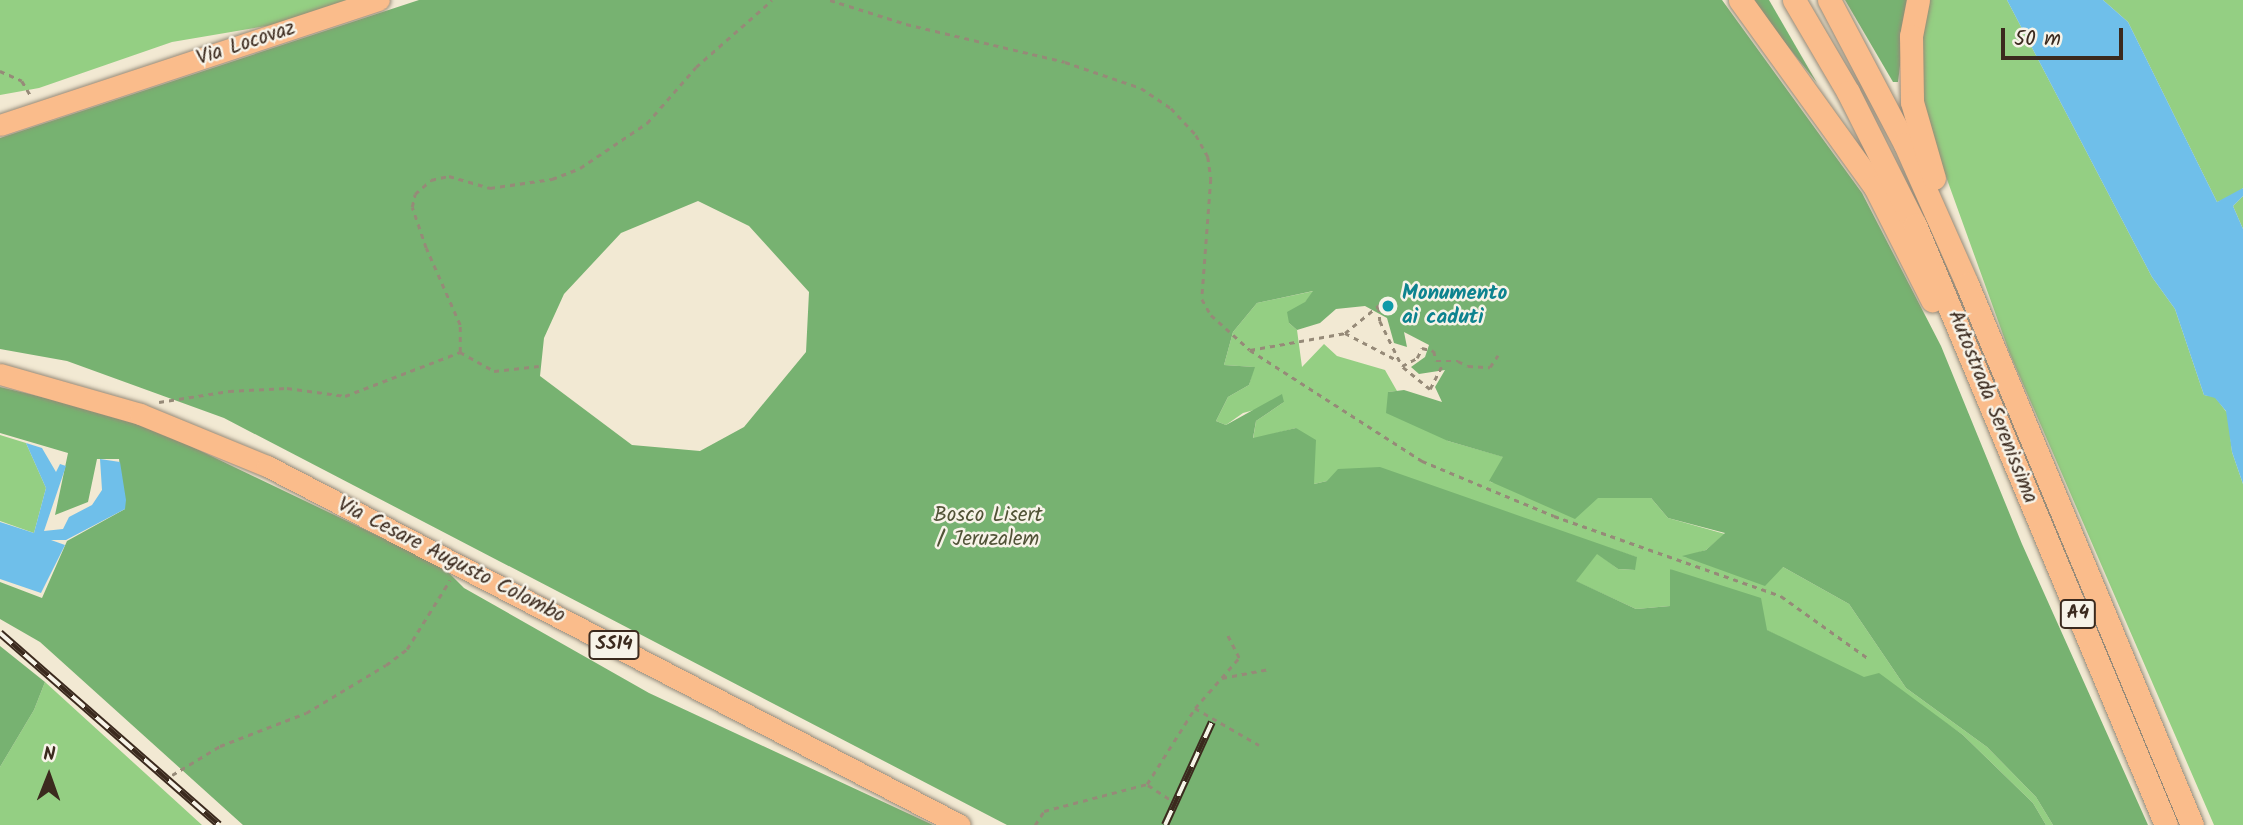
<!DOCTYPE html>
<style>
body{margin:0}
#map{position:relative;width:2243px;height:825px;overflow:hidden;background:#f2e9d3;font-family:Kalam,sans-serif}
div>[style]{position:absolute}
[style*='--x']{left:calc(var(--x)*1px);top:calc(var(--y)*1px);width:calc(var(--w)*1px);rotate:calc(var(--a)*1deg)}
.green>*{inset:0;background:#94cf83}
.forest>*{inset:0;background:#77b271}
.water>*{inset:0;background:#6fbfea}
.path>*{height:2.5px;margin-top:-1.25px;transform-origin:0;background:repeating-linear-gradient(90deg,#968a78 0 5px,transparent 0 10px)}
.roads{filter:drop-shadow(0 0 2px #968a78) drop-shadow(0 0 2px #968a78)}
.primary>*{height:21px;margin:-10.5px;padding:0 10.5px;transform-origin:10.5px;border-radius:10.5px;background:#fabc8b}
.highway>*{height:23px;margin:-11.5px;padding:0 11.5px;transform-origin:11.5px;border-radius:11.5px;background:#fabc8b}
.rail>*{height:8px;margin-top:-4px;transform-origin:0;background:repeating-linear-gradient(90deg,#f7f3e8 0 16px,#3b2a1e 0 32px);box-sizing:border-box;border-block:2px solid #3b2a1e}
.dots>*{width:19px;height:19px;translate:-50% -50%;box-sizing:border-box;border:4px solid #f7f3e8;border-radius:50%}
span{translate:-50% -50%;white-space:nowrap;text-align:center;line-height:1.15;-webkit-text-stroke:5px #f7f3e8;paint-order:stroke}
.shield-label span{padding:2px 5px;background:#f7f3e8;border:2px solid;border-radius:5px;-webkit-text-stroke-width:0}
.shield-label{font-size:19px;color:#3b2a1e;font-weight:700}
.street-label{font-size:21px;color:#3b2a1e}
.culture-label{font-size:21px;color:#0d838f;font-weight:700}
.left{translate:0 -50%;text-align:left}
.park-label{font-size:21px;color:#515337}
.north{position:absolute;left:14px;top:741px;width:70px;height:70px;-webkit-text-stroke:5px #f7f3e8;paint-order:stroke;rotate:1deg;font-size:19px;font-weight:700;line-height:28px;text-align:center;color:#3b2a1e}
.north::after{content:'';display:block;margin:auto;width:24px;height:32px;background:#3b2a1e;clip-path:polygon(50% 0,100% 100%,50% 72%,0 100%)}
.scale{position:absolute;left:2001px;top:28px;width:122px;height:32px;box-sizing:border-box;border:4px solid #3b2a1e;border-top:0;padding-left:9px;font-size:21px;line-height:24px;white-space:nowrap;color:#3b2a1e;-webkit-text-stroke:5px #f7f3e8;paint-order:stroke}
</style>
<div id="map">
<div class="green">
<div style="clip-path:polygon(0 0,350px 0,278px 24px,172px 42px,39px 88px,0 95px)"></div>
<div style="clip-path:polygon(1927px 0,2007px 0,2152px 277px,2175px 309px,2204px 395px,2215px 397px,2228px 414px,2232px 452px,2243px 484px,2243px 825px,2214px 825px,2010px 354px,1922px 110px,1920px 34px)"></div>
<div style="clip-path:polygon(2103px 0,2243px 0,2243px 188px,2233px 196px,2217px 202px,2128px 22px)"></div>
<div style="clip-path:polygon(2243px 196px,2243px 229px,2233px 206px)"></div>
<div style="clip-path:polygon(1314px 291px,1289px 323px,1297px 330px,1302px 367px,1324px 344px,1337px 356px,1385px 370px,1397px 391px,1388px 392px,1448px 441px,1504px 457px,1490px 482px,1598px 498px,1651px 498px,1668px 518px,1725px 534px,1706px 550px,1684px 557px,1783px 567px,1849px 604px,1906px 688px,1987px 747px,2036px 797px,2053px 825px,2046px 825px,2033px 803px,1963px 735px,1923px 707px,1766px 630px,1670px 569px,1670px 606px,1636px 609px,1575px 581px,1597px 553px,1618px 569px,1634px 570px,1636px 557px,1479px 504px,1327px 481px,1314px 484px,1296px 428px,1253px 439px,1256px 421px,1284px 402px,1243px 413px,1226px 425px,1216px 421px,1228px 397px,1249px 385px,1254px 367px,1224px 365px,1233px 332px,1257px 303px)"></div>
<div style="clip-path:polygon(0 435px,26px 443px,46px 488px,34px 533px,0 521px)"></div>
<div style="clip-path:polygon(45px 682px,202px 825px,0 825px,0 767px,34px 710px)"></div>
</div>
<div class="forest">
<div style="clip-path:polygon(evenodd,419px 0,1722px 0,1862px 193px,1941px 346px,2022px 544px,2148px 825px,2053px 825px,2036px 797px,1987px 747px,1906px 688px,1849px 604px,1783px 567px,1765px 586px,1682px 556px,1706px 550px,1725px 533px,1668px 518px,1651px 498px,1598px 498px,1575px 519px,1489px 481px,1503px 457px,1448px 441px,1386px 413px,1388px 392px,1404px 390px,1442px 402px,1435px 387px,1445px 370px,1419px 374px,1411px 367px,1425px 357px,1429px 345px,1404px 332px,1407px 347px,1394px 343px,1387px 318px,1365px 306px,1336px 309px,1320px 323px,1297px 330px,1289px 323px,1287px 312px,1305px 302px,1313px 291px,1257px 303px,1233px 332px,1224px 365px,1255px 367px,1249px 385px,1228px 397px,1216px 421px,1226px 425px,1282px 394px,1284px 402px,1256px 421px,1253px 438px,1296px 428px,1316px 440px,1314px 484px,1327px 481px,1338px 469px,1380px 467px,1637px 557px,1635px 570px,1618px 569px,1597px 554px,1576px 581px,1636px 609px,1670px 606px,1670px 569px,1761px 598px,1767px 630px,1864px 677px,1879px 673px,1963px 735px,2033px 803px,2046px 825px,1007px 825px,224px 418px,67px 361px,0 349px,0 138px,419px 0,698px 201px,749px 226px,809px 292px,806px 352px,744px 427px,700px 451px,632px 445px,540px 376px,544px 338px,564px 294px,621px 233px,698px 201px)"></div>
<div style="clip-path:polygon(1751px 0,1769px 0,1817px 83px)"></div>
<div style="clip-path:polygon(1845px 0,1908px 0,1898px 82px,1893px 82px)"></div>
<div style="clip-path:polygon(0 387px,134px 419px,443px 567px,464px 588px,649px 693px,933px 825px,243px 825px,40px 642px,0 619px,0 582px,42px 598px,67px 541px,125px 509px,119px 459px,97px 459px,88px 502px,55px 515px,68px 453px,0 433px)"></div>
<div style="clip-path:polygon(0 646px,45px 682px,34px 710px,0 767px)"></div>
</div>
<div class="water">
<div style="clip-path:polygon(2007px 0,2103px 0,2128px 22px,2217px 202px,2243px 188px,2243px 196px,2233px 206px,2243px 229px,2243px 484px,2232px 452px,2226px 411px,2215px 398px,2204px 395px,2175px 309px,2152px 277px)"></div>
<div style="clip-path:polygon(26px 443px,42px 448px,56px 472px,60px 464px,66px 466px,44px 531px,63px 529px,69px 517px,92px 505px,102px 490px,100px 459px,120px 462px,126px 500px,125px 509px,66px 540px,51px 540px,65px 545px,41px 593px,0 579px,0 522px,34px 533px,46px 488px)"></div>
</div>
<div class="path">
<div style="--x:830;--y:0;--w:80;--a:17.5"></div>
<div style="--x:906;--y:24;--w:163;--a:13.4"></div>
<div style="--x:1065;--y:62;--w:80;--a:18.9"></div>
<div style="--x:1141;--y:88;--w:36;--a:34"></div>
<div style="--x:1171;--y:108;--w:37;--a:47"></div>
<div style="--x:1196;--y:135;--w:25;--a:61"></div>
<div style="--x:1208;--y:157;--w:22;--a:82"></div>
<div style="--x:1211;--y:179;--w:120;--a:94.3"></div>
<div style="--x:1202;--y:299;--w:18;--a:61"></div>
<div style="--x:1211;--y:315;--w:52;--a:41.9"></div>
<div style="--x:1250;--y:350;--w:97;--a:-10.1"></div>
<div style="--x:1345;--y:333;--w:57;--a:-39.3"></div>
<div style="--x:0;--y:71;--w:24;--a:24"></div>
<div style="--x:22;--y:81;--w:17;--a:59"></div>
<div style="--x:1381;--y:306;--w:11;--a:38"></div>
<div style="--x:1390;--y:313;--w:12;--a:-70"></div>
<div style="--x:1379;--y:307;--w:14;--a:86"></div>
<div style="--x:1380;--y:321;--w:50;--a:63.9"></div>
<div style="--x:1402;--y:366;--w:17;--a:-28"></div>
<div style="--x:1417;--y:358;--w:11;--a:-63"></div>
<div style="--x:1422;--y:348;--w:12;--a:14"></div>
<div style="--x:1434;--y:351;--w:10;--a:79"></div>
<div style="--x:1436;--y:361;--w:22;--a:0"></div>
<div style="--x:1458;--y:361;--w:11;--a:27"></div>
<div style="--x:1468;--y:366;--w:22;--a:3"></div>
<div style="--x:1490;--y:367;--w:14;--a:-56"></div>
<div style="--x:1345;--y:333;--w:56;--a:27.5"></div>
<div style="--x:1250;--y:350;--w:205;--a:32.8"></div>
<div style="--x:1422;--y:461;--w:143;--a:22.6"></div>
<div style="--x:1554;--y:516;--w:241;--a:19.4"></div>
<div style="--x:1781;--y:596;--w:108;--a:35.6"></div>
<div style="--x:460;--y:352;--w:27;--a:-90"></div>
<div style="--x:460;--y:325;--w:84;--a:-113.8"></div>
<div style="--x:426;--y:248;--w:43;--a:-108.9"></div>
<div style="--x:412;--y:207;--w:13;--a:-77"></div>
<div style="--x:415;--y:194;--w:21;--a:-41"></div>
<div style="--x:431;--y:180;--w:18;--a:-13"></div>
<div style="--x:449;--y:176;--w:43;--a:16.3"></div>
<div style="--x:490;--y:188;--w:63;--a:-8.3"></div>
<div style="--x:552;--y:179;--w:30;--a:-21"></div>
<div style="--x:580;--y:168;--w:81;--a:-33.9"></div>
<div style="--x:647;--y:123;--w:74;--a:-48.8"></div>
<div style="--x:696;--y:67;--w:101;--a:-41.4"></div>
<div style="--x:460;--y:352;--w:39;--a:29"></div>
<div style="--x:494;--y:371;--w:45;--a:-6.3"></div>
<div style="--x:1403;--y:367;--w:35;--a:39"></div>
<div style="--x:1430;--y:389;--w:29;--a:-63"></div>
<div style="--x:159;--y:402;--w:71;--a:-8.9"></div>
<div style="--x:229;--y:391;--w:58;--a:-3"></div>
<div style="--x:287;--y:388;--w:59;--a:7.9"></div>
<div style="--x:345;--y:396;--w:123;--a:-20.9"></div>
<div style="--x:1222;--y:678;--w:48;--a:-10.8"></div>
<div style="--x:1195;--y:708;--w:74;--a:30"></div>
<div style="--x:172;--y:775;--w:56;--a:-31.1"></div>
<div style="--x:220;--y:746;--w:92;--a:-21"></div>
<div style="--x:306;--y:713;--w:93;--a:-31"></div>
<div style="--x:386;--y:665;--w:26;--a:-37"></div>
<div style="--x:407;--y:649;--w:81;--a:-58.1"></div>
<div style="--x:1148;--y:785;--w:27;--a:33"></div>
<div style="--x:1035;--y:825;--w:17;--a:-57"></div>
<div style="--x:1044;--y:811;--w:106;--a:-14.7"></div>
<div style="--x:1147;--y:784;--w:90;--a:-57.7"></div>
<div style="--x:1195;--y:708;--w:67;--a:-48.7"></div>
<div style="--x:1239;--y:658;--w:29;--a:-117"></div>
</div>
<div class="roads">
<div class="primary">
<div style="--x:0;--y:125;--w:399;--a:-18.3"></div>
<div style="--x:0;--y:374;--w:146;--a:15.9"></div>
<div style="--x:140;--y:414;--w:137;--a:22.3"></div>
<div style="--x:267;--y:466;--w:780;--a:27.39"></div>
</div>
<div class="highway">
<div style="--x:1740;--y:0;--w:231;--a:54.2"></div>
<div style="--x:1875;--y:187;--w:127;--a:63.2"></div>
<div style="--x:1794;--y:0;--w:107;--a:59.6"></div>
<div style="--x:1848;--y:92;--w:149;--a:63.3"></div>
<div style="--x:1915;--y:225;--w:650;--a:67.3"></div>
<div style="--x:1829;--y:0;--w:163;--a:62.2"></div>
<div style="--x:1905;--y:144;--w:153;--a:66.1"></div>
<div style="--x:1967;--y:284;--w:586;--a:67.42"></div>
<div style="--x:1918;--y:0;--w:37;--a:101"></div>
<div style="--x:1911;--y:36;--w:66;--a:89.1"></div>
<div style="--x:1912;--y:102;--w:79;--a:73.9"></div>
</div>
</div>
<div class="rail">
<div style="--x:0;--y:633;--w:291;--a:41.2"></div>
<div style="--x:1165;--y:825;--w:113;--a:-65.5"></div>
</div>
<div class="dots">
<div style="left:1388px;top:306px;background:#0f9aa8"></div>
</div>
<div class="shield-label">
<span style="left:2078px;top:614px">A4</span>
<span style="left:614px;top:645px">SS14</span>
</div>
<div class="street-label">
<span style="left:246px;top:44px;rotate:-18deg">Via Locovaz</span>
<span style="left:1992px;top:407px;rotate:68deg">Autostrada Serenissima</span>
<span style="left:451px;top:561px;rotate:27deg">Via Cesare Augusto Colombo</span>
</div>
<div class="culture-label">
<span class="left" style="left:1402px;top:306px">Monumento<br>ai caduti</span>
</div>
<div class="park-label">
<span style="left:988px;top:528px">Bosco Lisert<br>/ Jeruzalem</span>
</div>
<div class="north">N</div>
<div class="scale">50 m</div>
</div>
